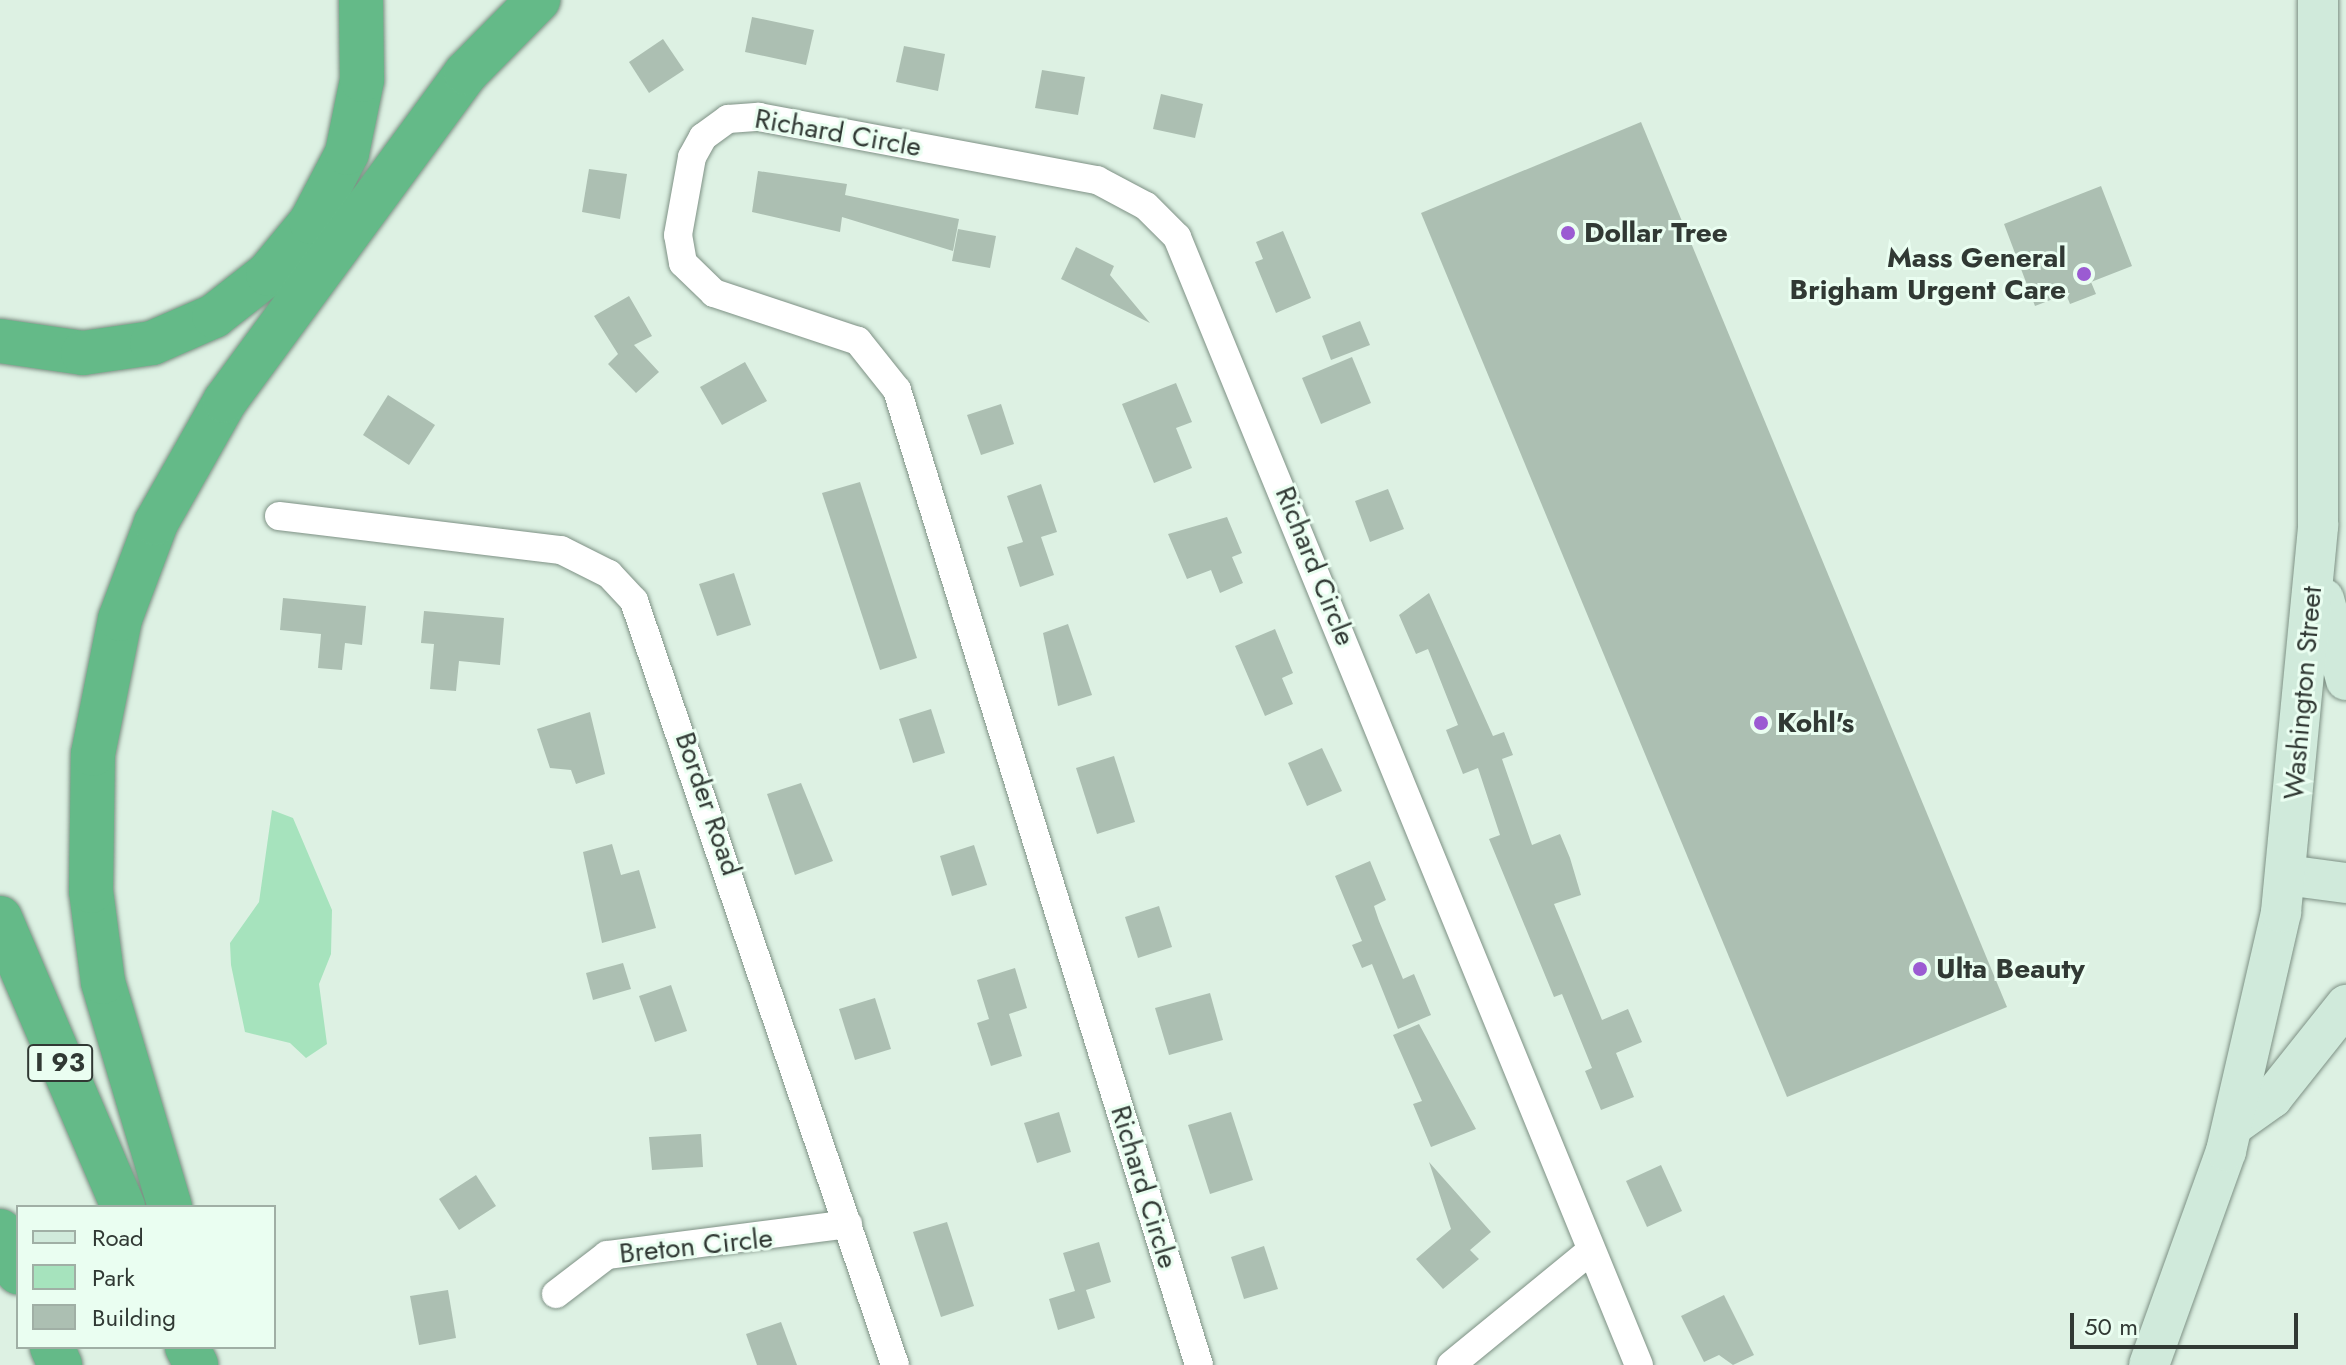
<!DOCTYPE html>
<style>
body{margin:0}
#map{position:relative;width:2346px;height:1365px;overflow:hidden;background:#ddf1e3;font-family:Jost,sans-serif}
div>[style]{position:absolute}
[style*='--x']{left:calc(var(--x)*1px);top:calc(var(--y)*1px);width:calc(var(--w)*1px);rotate:calc(var(--a)*1deg)}
.green>*{inset:0;background:#a6e3bd}
.building>*{inset:0;background:#acbfb2}
.roads{filter:drop-shadow(0 0 2px #7e9185) drop-shadow(0 0 2px #7e9185)}
.street>*{height:28px;margin:-14px;padding:0 14px;transform-origin:14px;border-radius:14px;background:#fff}
.secondary>*{height:40px;margin:-20px;padding:0 20px;transform-origin:20px;border-radius:20px;background:#d0eadb}
.highway>*{height:44px;margin:-22px;padding:0 22px;transform-origin:22px;border-radius:22px;background:#64ba88}
.dots>*{width:22px;height:22px;translate:-50% -50%;box-sizing:border-box;border:4px solid #eafef1;border-radius:50%}
span{translate:-50% -50%;white-space:nowrap;text-align:center;line-height:1.15;-webkit-text-stroke:6px #eafef1;paint-order:stroke}
.shield-label span{padding:2px 6px;background:#eafef1;border:2px solid;border-radius:6px;-webkit-text-stroke-width:0}
.shield-label{font-size:26px;color:#313934;font-weight:700}
.street-label{font-size:28px;color:#313934}
.poi-label{font-size:28px;color:#313934;font-weight:700}
.left{translate:0 -50%;text-align:left}
.right{translate:-100% -50%;text-align:right}
.legend{position:absolute;left:16px;top:1205px;width:260px;height:144px;box-sizing:border-box;background:#eafef1;border:2px solid #a0afa5;margin:0;padding:10px 14px;list-style:none;font-size:24px;color:#313934}
.legend li{display:flex;align-items:center;gap:16px;height:40px}
.legend b{width:40px;border:2px solid #a0afa5}
.scale{position:absolute;left:2070px;top:1313px;width:228px;height:36px;box-sizing:border-box;border:4px solid #313934;border-top:0;padding-left:10px;font-size:24px;line-height:28px;white-space:nowrap;color:#313934;-webkit-text-stroke:6px #eafef1;paint-order:stroke}
</style>
<div id="map">
<div class="green">
<div style="clip-path:polygon(272px 810px,293px 818px,332px 910px,331px 954px,319px 984px,327px 1044px,306px 1058px,290px 1043px,245px 1032px,231px 965px,230px 943px,259px 902px)"></div>
</div>
<div class="building">
<div style="clip-path:polygon(752px 17px,814px 30px,806px 65px,745px 52px)"></div>
<div style="clip-path:polygon(663px 39px,684px 70px,649px 93px,629px 62px)"></div>
<div style="clip-path:polygon(904px 46px,945px 54px,938px 91px,896px 82px)"></div>
<div style="clip-path:polygon(1042px 70px,1085px 77px,1078px 115px,1035px 108px)"></div>
<div style="clip-path:polygon(1161px 94px,1203px 104px,1195px 138px,1153px 129px)"></div>
<div style="clip-path:polygon(1641px 122px,2007px 1007px,1787px 1097px,1421px 213px)"></div>
<div style="clip-path:polygon(589px 169px,627px 174px,620px 219px,582px 212px)"></div>
<div style="clip-path:polygon(758px 171px,847px 184px,845px 195px,959px 219px,953px 251px,842px 217px,840px 232px,752px 212px)"></div>
<div style="clip-path:polygon(2101px 186px,2132px 266px,2091px 282px,2096px 294px,2070px 304px,2066px 294px,2035px 306px,2004px 224px)"></div>
<div style="clip-path:polygon(958px 229px,996px 236px,990px 268px,952px 261px)"></div>
<div style="clip-path:polygon(1283px 231px,1311px 298px,1276px 313px,1255px 262px,1263px 259px,1256px 242px)"></div>
<div style="clip-path:polygon(1076px 247px,1114px 266px,1110px 275px,1150px 323px,1061px 279px)"></div>
<div style="clip-path:polygon(629px 296px,652px 336px,634px 345px,659px 372px,636px 393px,608px 364px,618px 354px,594px 316px)"></div>
<div style="clip-path:polygon(1360px 321px,1370px 345px,1331px 360px,1322px 336px)"></div>
<div style="clip-path:polygon(1352px 357px,1371px 403px,1321px 424px,1302px 378px)"></div>
<div style="clip-path:polygon(745px 362px,767px 401px,722px 425px,700px 387px)"></div>
<div style="clip-path:polygon(1176px 383px,1192px 422px,1176px 428px,1192px 468px,1154px 483px,1122px 404px)"></div>
<div style="clip-path:polygon(388px 395px,435px 425px,409px 465px,363px 435px)"></div>
<div style="clip-path:polygon(1001px 404px,1014px 444px,981px 455px,967px 415px)"></div>
<div style="clip-path:polygon(860px 482px,917px 658px,880px 670px,822px 493px)"></div>
<div style="clip-path:polygon(1041px 484px,1057px 532px,1041px 537px,1054px 575px,1020px 587px,1007px 547px,1023px 542px,1007px 496px)"></div>
<div style="clip-path:polygon(1388px 489px,1404px 529px,1370px 542px,1355px 501px)"></div>
<div style="clip-path:polygon(1227px 517px,1242px 553px,1232px 557px,1243px 583px,1220px 593px,1211px 570px,1187px 579px,1168px 534px)"></div>
<div style="clip-path:polygon(734px 573px,751px 625px,717px 636px,699px 584px)"></div>
<div style="clip-path:polygon(1429px 593px,1493px 736px,1504px 732px,1513px 755px,1502px 759px,1532px 845px,1560px 834px,1570px 858px,1581px 895px,1554px 904px,1602px 1020px,1628px 1009px,1642px 1042px,1616px 1053px,1634px 1097px,1601px 1110px,1585px 1071px,1592px 1068px,1562px 994px,1554px 997px,1489px 839px,1500px 835px,1478px 768px,1463px 774px,1446px 730px,1458px 725px,1428px 649px,1416px 654px,1399px 615px)"></div>
<div style="clip-path:polygon(283px 598px,366px 606px,362px 645px,345px 643px,342px 670px,318px 668px,321px 634px,280px 630px)"></div>
<div style="clip-path:polygon(424px 611px,504px 618px,500px 665px,459px 661px,456px 691px,430px 689px,434px 644px,421px 643px)"></div>
<div style="clip-path:polygon(1068px 624px,1092px 695px,1058px 706px,1043px 633px)"></div>
<div style="clip-path:polygon(1275px 629px,1293px 673px,1282px 678px,1293px 704px,1265px 716px,1235px 646px)"></div>
<div style="clip-path:polygon(931px 709px,945px 753px,913px 763px,899px 719px)"></div>
<div style="clip-path:polygon(590px 712px,605px 774px,576px 784px,571px 770px,550px 768px,537px 729px)"></div>
<div style="clip-path:polygon(1322px 748px,1342px 791px,1307px 806px,1288px 763px)"></div>
<div style="clip-path:polygon(1114px 756px,1135px 822px,1097px 834px,1076px 768px)"></div>
<div style="clip-path:polygon(801px 783px,833px 861px,795px 875px,767px 794px)"></div>
<div style="clip-path:polygon(612px 844px,621px 875px,639px 870px,656px 928px,602px 943px,583px 852px)"></div>
<div style="clip-path:polygon(974px 845px,987px 885px,952px 896px,940px 856px)"></div>
<div style="clip-path:polygon(1370px 861px,1386px 900px,1374px 906px,1379px 921px,1403px 979px,1414px 974px,1431px 1015px,1398px 1029px,1372px 964px,1362px 968px,1352px 945px,1362px 941px,1335px 876px)"></div>
<div style="clip-path:polygon(1159px 906px,1172px 947px,1138px 958px,1125px 917px)"></div>
<div style="clip-path:polygon(623px 963px,631px 989px,593px 1000px,586px 973px)"></div>
<div style="clip-path:polygon(1015px 968px,1027px 1008px,1009px 1014px,1022px 1056px,991px 1066px,977px 1023px,989px 1019px,977px 980px)"></div>
<div style="clip-path:polygon(671px 985px,687px 1031px,655px 1042px,639px 996px)"></div>
<div style="clip-path:polygon(1210px 993px,1223px 1040px,1169px 1055px,1155px 1008px)"></div>
<div style="clip-path:polygon(875px 998px,891px 1049px,855px 1060px,839px 1009px)"></div>
<div style="clip-path:polygon(1419px 1024px,1476px 1129px,1431px 1147px,1413px 1104px,1422px 1101px,1393px 1035px)"></div>
<div style="clip-path:polygon(1059px 1112px,1071px 1152px,1037px 1163px,1024px 1123px)"></div>
<div style="clip-path:polygon(1231px 1112px,1253px 1180px,1210px 1194px,1188px 1125px)"></div>
<div style="clip-path:polygon(701px 1134px,703px 1167px,652px 1170px,649px 1137px)"></div>
<div style="clip-path:polygon(1429px 1162px,1491px 1232px,1470px 1250px,1479px 1259px,1443px 1289px,1416px 1259px,1451px 1229px)"></div>
<div style="clip-path:polygon(1661px 1165px,1682px 1211px,1647px 1227px,1626px 1181px)"></div>
<div style="clip-path:polygon(476px 1175px,496px 1206px,459px 1230px,439px 1199px)"></div>
<div style="clip-path:polygon(947px 1222px,974px 1306px,941px 1317px,913px 1232px)"></div>
<div style="clip-path:polygon(1099px 1242px,1111px 1282px,1086px 1290px,1095px 1318px,1058px 1330px,1049px 1299px,1075px 1291px,1063px 1253px)"></div>
<div style="clip-path:polygon(1264px 1246px,1278px 1289px,1244px 1299px,1231px 1257px)"></div>
<div style="clip-path:polygon(448px 1290px,456px 1338px,419px 1345px,410px 1296px)"></div>
<div style="clip-path:polygon(1724px 1295px,1754px 1355px,1733px 1365px,1719px 1355px,1704px 1362px,1681px 1316px)"></div>
<div style="clip-path:polygon(781px 1322px,797px 1365px,757px 1365px,746px 1334px)"></div>
</div>
<div class="roads">
<div class="street">
<div style="--x:279;--y:516;--w:284;--a:6.9"></div>
<div style="--x:561;--y:550;--w:54;--a:26.6"></div>
<div style="--x:609;--y:574;--w:37;--a:47"></div>
<div style="--x:634;--y:601;--w:807;--a:71.14"></div>
<div style="--x:556;--y:1294;--w:64;--a:-37.4"></div>
<div style="--x:607;--y:1255;--w:243;--a:-7.3"></div>
<div style="--x:1199;--y:1365;--w:1021;--a:-107.21"></div>
<div style="--x:897;--y:390;--w:63;--a:-128.5"></div>
<div style="--x:858;--y:341;--w:152;--a:-161.6"></div>
<div style="--x:714;--y:293;--w:43;--a:-135.9"></div>
<div style="--x:683;--y:263;--w:28;--a:-100"></div>
<div style="--x:678;--y:235;--w:79;--a:-79.8"></div>
<div style="--x:692;--y:157;--w:23;--a:-61"></div>
<div style="--x:703;--y:137;--w:31;--a:-36"></div>
<div style="--x:728;--y:119;--w:31;--a:-4"></div>
<div style="--x:759;--y:117;--w:344;--a:10.6"></div>
<div style="--x:1097;--y:180;--w:55;--a:28"></div>
<div style="--x:1146;--y:206;--w:44;--a:45"></div>
<div style="--x:1177;--y:237;--w:1219;--a:67.73"></div>
<div style="--x:1451;--y:1365;--w:178;--a:-39.3"></div>
</div>
<div class="secondary">
<div style="--x:2324;--y:599;--w:84;--a:74.8"></div>
<div style="--x:2286;--y:875;--w:61;--a:7.6"></div>
<div style="--x:2234;--y:1125;--w:47;--a:-35.4"></div>
<div style="--x:2272;--y:1098;--w:119;--a:-51.5"></div>
<div style="--x:2149;--y:1365;--w:227;--a:-70.2"></div>
<div style="--x:2226;--y:1151;--w:245;--a:-77"></div>
<div style="--x:2281;--y:912;--w:388;--a:-84.5"></div>
<div style="--x:2318;--y:526;--w:526;--a:-90"></div>
</div>
<div class="highway">
<div style="--x:0;--y:341;--w:84;--a:8.2"></div>
<div style="--x:83;--y:353;--w:70;--a:-8.2"></div>
<div style="--x:152;--y:343;--w:68;--a:-23.5"></div>
<div style="--x:214;--y:316;--w:68;--a:-37.9"></div>
<div style="--x:268;--y:274;--w:67;--a:-50.4"></div>
<div style="--x:311;--y:222;--w:78;--a:-62.4"></div>
<div style="--x:347;--y:153;--w:75;--a:-78.4"></div>
<div style="--x:362;--y:80;--w:80;--a:-90.7"></div>
<div style="--x:0;--y:918;--w:314;--a:66.9"></div>
<div style="--x:170;--y:1207;--w:235;--a:-106.6"></div>
<div style="--x:103;--y:982;--w:92;--a:-97.5"></div>
<div style="--x:91;--y:891;--w:137;--a:-89.2"></div>
<div style="--x:93;--y:754;--w:138;--a:-78.7"></div>
<div style="--x:120;--y:619;--w:103;--a:-69.4"></div>
<div style="--x:156;--y:523;--w:140;--a:-60.5"></div>
<div style="--x:225;--y:401;--w:407;--a:-53.7"></div>
<div style="--x:466;--y:73;--w:103;--a:-45.4"></div>
<div style="--x:0;--y:1231;--w:45;--a:66.3"></div>
<div style="--x:52;--y:1347;--w:20;--a:66"></div>
<div style="--x:187;--y:1347;--w:20;--a:63"></div>
</div>
</div>
<div class="dots">
<div style="left:1568px;top:233px;background:#9b5bd2"></div>
<div style="left:2084px;top:274px;background:#9b5bd2"></div>
<div style="left:1761px;top:723px;background:#9b5bd2"></div>
<div style="left:1920px;top:969px;background:#9b5bd2"></div>
</div>
<div class="shield-label">
<span style="left:60px;top:1063px">I 93</span>
</div>
<div class="street-label">
<span style="left:838px;top:133px;rotate:10deg">Richard Circle</span>
<span style="left:1315px;top:566px;rotate:68deg">Richard Circle</span>
<span style="left:2303px;top:693px;rotate:-85deg">Washington Street</span>
<span style="left:708px;top:804px;rotate:71deg">Border Road</span>
<span style="left:1144px;top:1187px;rotate:73deg">Richard Circle</span>
<span style="left:696px;top:1246px;rotate:-6deg">Breton Circle</span>
</div>
<div class="poi-label">
<span class="left" style="left:1584px;top:233px">Dollar Tree</span>
<span class="right" style="left:2066px;top:274px">Mass General<br>Brigham Urgent Care</span>
<span class="left" style="left:1777px;top:723px">Kohl's</span>
<span class="left" style="left:1936px;top:969px">Ulta Beauty</span>
</div>
<ul class="legend">
<li><b style="height:10px;background:#d0eadb"></b>Road</li>
<li><b style="height:22px;background:#a6e3bd"></b>Park</li>
<li><b style="height:22px;background:#acbfb2"></b>Building</li>
</ul>
<div class="scale">50 m</div>
</div>
